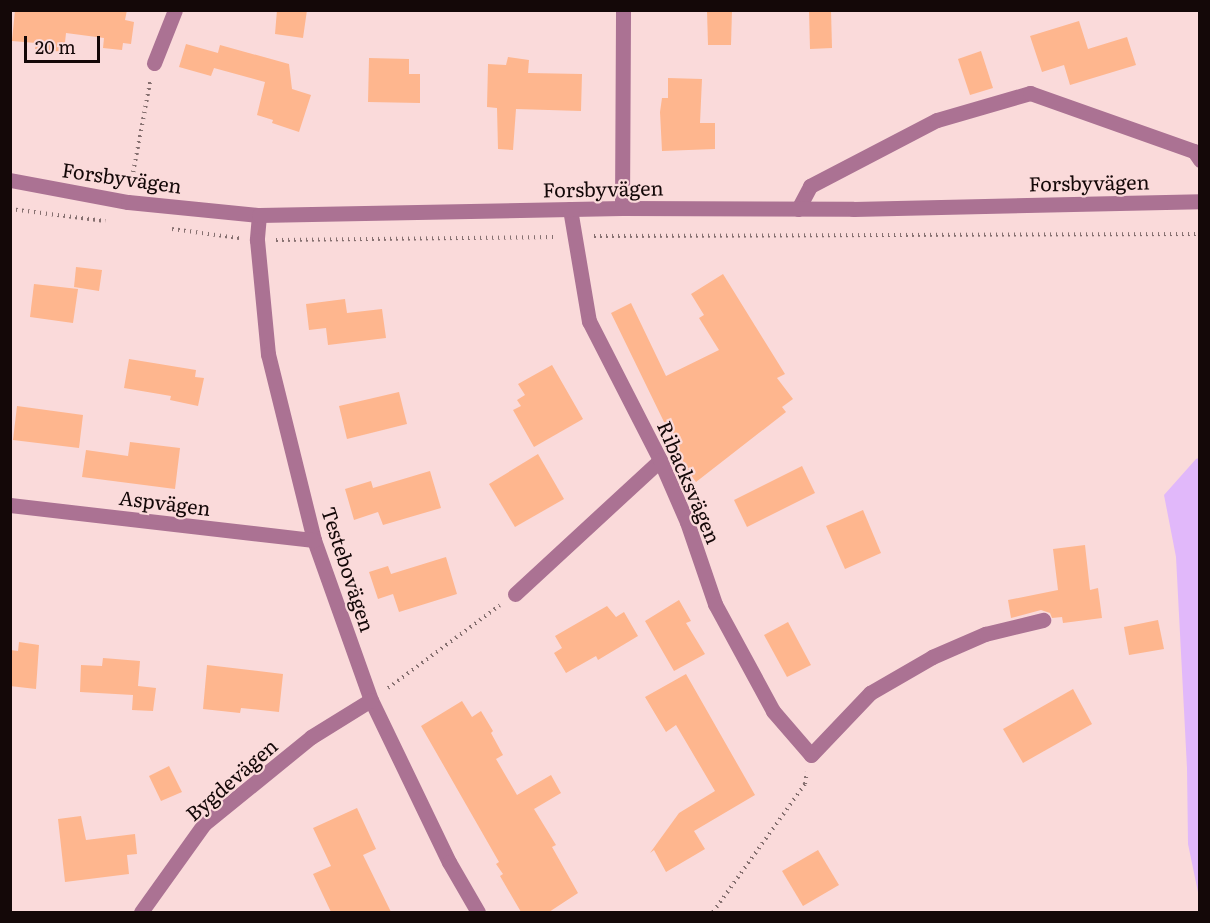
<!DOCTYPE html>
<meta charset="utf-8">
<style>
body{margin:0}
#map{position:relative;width:1210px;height:923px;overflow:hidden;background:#fadada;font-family:Literata,serif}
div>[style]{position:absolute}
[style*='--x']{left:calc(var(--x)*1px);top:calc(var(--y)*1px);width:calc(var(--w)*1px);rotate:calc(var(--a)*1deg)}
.water>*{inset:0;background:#e1b8fa}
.building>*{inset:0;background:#feb68e}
.path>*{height:4px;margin-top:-2px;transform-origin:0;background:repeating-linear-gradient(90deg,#867070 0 1.5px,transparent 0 6px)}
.service>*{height:15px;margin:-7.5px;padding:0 7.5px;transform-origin:7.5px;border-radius:7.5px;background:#ab7293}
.minor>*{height:15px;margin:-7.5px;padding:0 7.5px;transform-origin:7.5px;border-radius:7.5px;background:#ab7293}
.tertiary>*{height:15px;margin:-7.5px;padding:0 7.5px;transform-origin:7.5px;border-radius:7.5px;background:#ab7293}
span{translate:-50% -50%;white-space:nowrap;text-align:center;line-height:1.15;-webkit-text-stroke:4.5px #fadada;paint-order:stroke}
.street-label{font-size:20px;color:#140808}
.frame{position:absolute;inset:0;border:12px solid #140808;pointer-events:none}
.scale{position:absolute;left:24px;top:36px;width:76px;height:27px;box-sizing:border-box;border:3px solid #140808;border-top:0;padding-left:8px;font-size:18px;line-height:21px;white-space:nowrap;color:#140808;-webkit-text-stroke:4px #fadada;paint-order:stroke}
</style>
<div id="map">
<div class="water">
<div style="clip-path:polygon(1199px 458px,1200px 458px,1199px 897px,1188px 844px,1187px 768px,1176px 557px,1164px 495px,1196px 459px)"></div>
</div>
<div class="building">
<div style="clip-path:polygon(15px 10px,127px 10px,125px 20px,134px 22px,131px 44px,123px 43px,122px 50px,103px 48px,104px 38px,66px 33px,64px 52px,35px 49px,36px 43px,12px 41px)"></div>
<div style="clip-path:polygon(277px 10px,307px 10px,303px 38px,275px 34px)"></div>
<div style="clip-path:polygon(707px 10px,732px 10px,731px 45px,708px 45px)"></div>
<div style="clip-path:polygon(809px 10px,831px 10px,832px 48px,810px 49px)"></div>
<div style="clip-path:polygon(1079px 21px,1088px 49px,1127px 37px,1136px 65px,1070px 85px,1064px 65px,1042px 72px,1030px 36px)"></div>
<div style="clip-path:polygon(186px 44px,218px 53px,215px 64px,220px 45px,289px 64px,292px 89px,311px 95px,299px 132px,272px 123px,273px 120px,257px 115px,265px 82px,214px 68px,211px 76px,179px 67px)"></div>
<div style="clip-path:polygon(981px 51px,993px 88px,970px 95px,958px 59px)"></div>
<div style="clip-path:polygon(508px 57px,529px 60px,528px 73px,582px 74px,581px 111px,516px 109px,513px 150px,498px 149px,497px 108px,487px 107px,488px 64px,506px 65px)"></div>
<div style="clip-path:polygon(369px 58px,409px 59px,409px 74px,420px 74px,420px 103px,368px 102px)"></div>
<div style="clip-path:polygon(668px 78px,702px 79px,700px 123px,715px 123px,715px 149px,662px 151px,660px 112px,662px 98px,668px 98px)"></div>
<div style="clip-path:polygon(76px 267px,102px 270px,99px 291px,74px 287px)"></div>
<div style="clip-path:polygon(723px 274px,785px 374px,777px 378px,793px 399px,782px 407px,786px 412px,696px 482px,681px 462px,683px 461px,611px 313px,631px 303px,666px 376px,719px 350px,699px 318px,704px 315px,691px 294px)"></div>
<div style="clip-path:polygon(34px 284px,78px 289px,73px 323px,30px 317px)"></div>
<div style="clip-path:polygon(345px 299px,347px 313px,382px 309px,386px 338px,328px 345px,326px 328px,309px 330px,306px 304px)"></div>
<div style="clip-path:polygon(129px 359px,196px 370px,195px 377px,204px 378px,198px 406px,170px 400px,171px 396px,124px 388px)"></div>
<div style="clip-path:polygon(552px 365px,583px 419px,534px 447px,513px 410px,521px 406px,517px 400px,525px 395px,518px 384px)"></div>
<div style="clip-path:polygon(399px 392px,407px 424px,347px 439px,339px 406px)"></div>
<div style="clip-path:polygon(17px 406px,83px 415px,79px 448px,13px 440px)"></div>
<div style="clip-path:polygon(130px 442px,180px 448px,175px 489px,82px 477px,86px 450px,128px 456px)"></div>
<div style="clip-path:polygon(538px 454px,564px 499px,515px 527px,489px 484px)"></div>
<div style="clip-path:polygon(802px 466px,815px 493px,747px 527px,734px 500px)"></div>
<div style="clip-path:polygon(430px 471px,441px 508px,383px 525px,378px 512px,354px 520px,345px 489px,371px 481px,373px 488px)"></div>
<div style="clip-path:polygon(863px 510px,881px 553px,845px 569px,826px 526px)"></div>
<div style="clip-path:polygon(1085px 545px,1090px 590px,1098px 588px,1102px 618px,1063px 623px,1062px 617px,1052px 618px,1050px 613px,1041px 610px,1011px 618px,1008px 600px,1058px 590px,1053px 549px)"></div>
<div style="clip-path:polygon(446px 557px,457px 594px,399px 612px,393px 594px,378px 599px,369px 572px,388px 566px,391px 574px)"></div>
<div style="clip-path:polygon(679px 600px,691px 621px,686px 623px,705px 654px,674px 671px,645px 621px)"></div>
<div style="clip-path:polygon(607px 606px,616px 617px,624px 612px,638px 636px,598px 660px,596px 656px,566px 673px,554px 653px,562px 648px,555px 636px)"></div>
<div style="clip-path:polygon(1158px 620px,1164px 649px,1129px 655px,1124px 627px)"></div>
<div style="clip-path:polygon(788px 622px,811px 665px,787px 677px,764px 635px)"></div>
<div style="clip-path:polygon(19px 642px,39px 645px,36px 689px,10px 686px,10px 650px,18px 651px)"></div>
<div style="clip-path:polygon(103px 658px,140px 661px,138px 686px,156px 688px,153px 711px,132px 710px,133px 695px,80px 692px,81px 665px,102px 666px)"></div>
<div style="clip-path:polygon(207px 665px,283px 674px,279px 712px,241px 708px,240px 713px,203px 709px)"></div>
<div style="clip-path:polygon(686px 674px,755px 795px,694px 831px,705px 849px,666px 872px,654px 850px,650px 853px,679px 813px,715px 791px,676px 725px,666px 732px,645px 697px)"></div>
<div style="clip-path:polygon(1073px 689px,1092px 724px,1023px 763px,1003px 729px)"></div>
<div style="clip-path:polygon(462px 701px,472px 717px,481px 711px,493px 731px,491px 733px,503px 755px,496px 759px,517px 795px,551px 775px,561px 793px,534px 809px,556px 845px,552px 847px,578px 893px,549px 912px,521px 912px,500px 876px,503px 874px,496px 864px,499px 862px,421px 726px)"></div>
<div style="clip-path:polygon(169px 766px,182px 792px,161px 801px,149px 776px)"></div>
<div style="clip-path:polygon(357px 808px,376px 849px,363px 855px,391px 912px,331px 912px,313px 874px,331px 866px,313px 828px)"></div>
<div style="clip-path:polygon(81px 816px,86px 840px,135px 834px,137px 854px,127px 855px,129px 874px,65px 882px,58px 819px)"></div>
<div style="clip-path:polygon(818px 850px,839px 885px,803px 906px,782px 871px)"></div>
</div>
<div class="path">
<div style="--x:131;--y:184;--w:104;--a:-79.4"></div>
<div style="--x:10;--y:209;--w:96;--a:7.2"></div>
<div style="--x:172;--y:229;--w:68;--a:7.7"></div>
<div style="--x:594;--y:236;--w:606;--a:-0.19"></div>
<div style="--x:276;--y:240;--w:278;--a:-0.6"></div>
<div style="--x:388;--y:688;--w:139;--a:-36.5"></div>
<div style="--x:713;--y:912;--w:158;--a:-54.3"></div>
<div style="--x:805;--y:784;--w:12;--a:-81"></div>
</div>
<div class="service">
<div style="--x:798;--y:209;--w:26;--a:-62"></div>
<div style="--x:810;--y:186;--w:143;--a:-27.5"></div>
<div style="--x:937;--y:120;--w:97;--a:-16.2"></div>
<div style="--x:1030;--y:93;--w:174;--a:19.5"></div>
<div style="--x:1194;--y:151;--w:11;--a:56"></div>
<div style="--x:515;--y:594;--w:197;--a:-42.7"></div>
<div style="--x:811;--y:755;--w:86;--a:-46.4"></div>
<div style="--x:870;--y:693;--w:72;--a:-30.1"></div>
<div style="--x:932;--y:657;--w:58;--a:-23.5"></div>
<div style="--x:985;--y:634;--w:60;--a:-13.6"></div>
</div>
<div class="minor">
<div style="--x:154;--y:63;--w:57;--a:-68.4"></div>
<div style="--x:622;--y:208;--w:198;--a:-89.7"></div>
<div style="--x:570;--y:209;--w:114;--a:80.4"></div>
<div style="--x:589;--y:321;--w:156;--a:62.9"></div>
<div style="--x:660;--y:460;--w:68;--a:66.5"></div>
<div style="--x:687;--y:522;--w:87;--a:71.1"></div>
<div style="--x:715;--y:604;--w:122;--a:61.5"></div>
<div style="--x:773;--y:711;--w:58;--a:49.2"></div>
<div style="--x:259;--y:215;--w:25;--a:95"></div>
<div style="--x:257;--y:240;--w:115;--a:84.5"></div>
<div style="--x:268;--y:354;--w:192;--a:76.1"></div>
<div style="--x:314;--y:540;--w:170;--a:70.4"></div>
<div style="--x:371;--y:700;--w:180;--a:64.3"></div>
<div style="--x:449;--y:862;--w:58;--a:59.9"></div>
<div style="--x:10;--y:505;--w:306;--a:6.6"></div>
<div style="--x:141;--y:912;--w:108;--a:-54.4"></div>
<div style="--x:204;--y:824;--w:138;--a:-39.1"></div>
<div style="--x:311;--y:737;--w:70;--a:-31.7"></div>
</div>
<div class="tertiary">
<div style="--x:10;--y:180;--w:120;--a:10.6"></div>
<div style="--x:128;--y:202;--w:132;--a:5.7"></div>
<div style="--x:259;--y:215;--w:363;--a:-1.1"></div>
<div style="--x:622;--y:208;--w:231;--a:0.2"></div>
<div style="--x:853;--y:209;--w:347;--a:-1.3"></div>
</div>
<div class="street-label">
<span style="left:122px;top:177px;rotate:8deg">Forsbyvägen</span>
<span style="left:1089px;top:182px;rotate:-1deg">Forsbyvägen</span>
<span style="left:603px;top:188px;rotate:-1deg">Forsbyvägen</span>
<span style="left:690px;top:482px;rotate:67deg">Ribacksvägen</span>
<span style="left:165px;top:502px;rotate:7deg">Aspvägen</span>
<span style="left:349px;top:569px;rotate:72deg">Testebovägen</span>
<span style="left:231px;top:779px;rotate:-41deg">Bygdevägen</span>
</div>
<div class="frame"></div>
<div class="scale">20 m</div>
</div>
